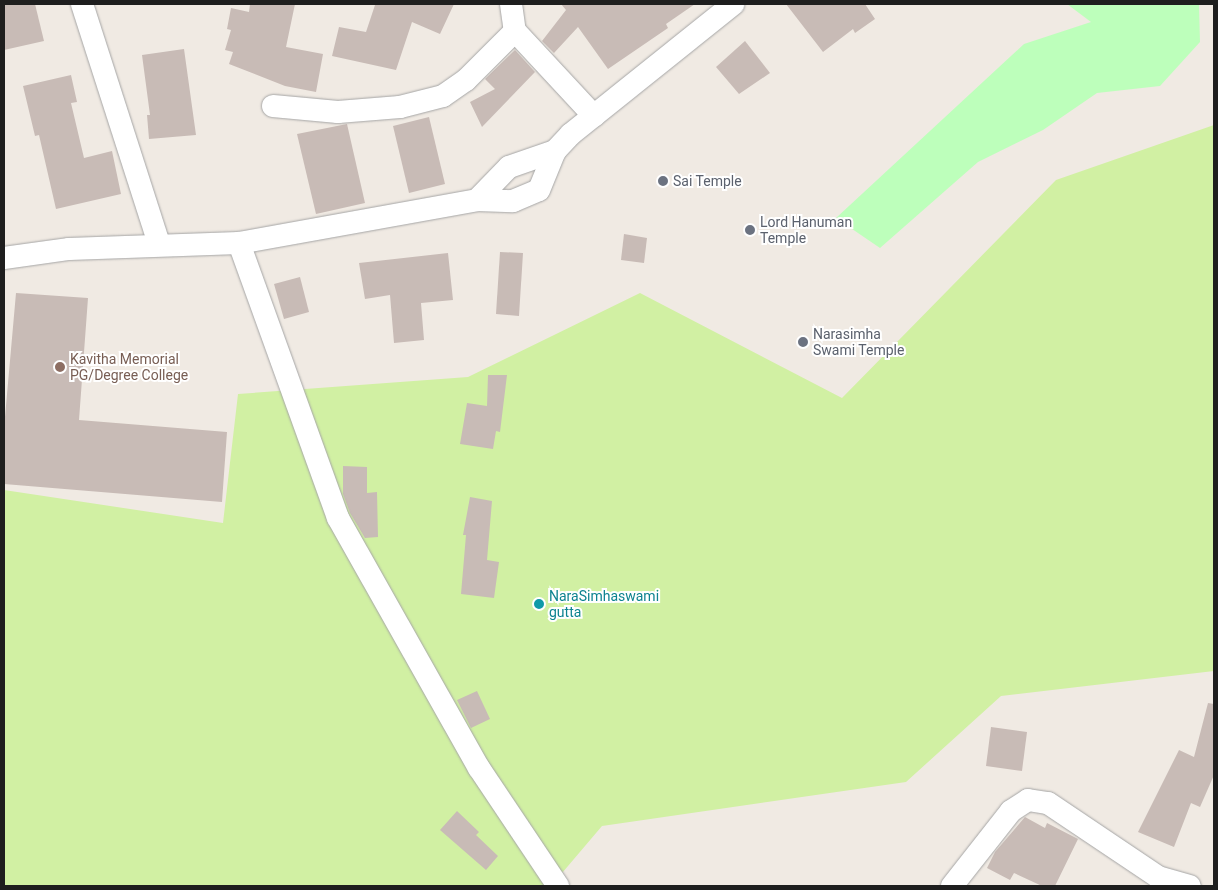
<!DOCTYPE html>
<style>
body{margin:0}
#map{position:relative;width:1218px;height:890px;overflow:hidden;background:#f0eae3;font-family:Roboto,sans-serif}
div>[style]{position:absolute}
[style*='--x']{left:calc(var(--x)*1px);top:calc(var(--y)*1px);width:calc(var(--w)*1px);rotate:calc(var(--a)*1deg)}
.grass>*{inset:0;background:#d1f0a3}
.park>*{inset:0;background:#bdffbb}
.building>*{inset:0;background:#c8bbb6}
.roads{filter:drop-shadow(0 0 1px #a5a5a5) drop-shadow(0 0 1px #a5a5a5)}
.street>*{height:22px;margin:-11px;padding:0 11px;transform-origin:11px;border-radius:11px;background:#fff}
.dots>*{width:14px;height:14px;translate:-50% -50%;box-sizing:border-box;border:2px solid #fff;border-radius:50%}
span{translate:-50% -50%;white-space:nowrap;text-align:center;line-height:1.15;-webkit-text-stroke:4px #fff;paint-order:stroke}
.worship-label{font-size:14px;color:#5b616d}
.left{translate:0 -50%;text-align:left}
.education-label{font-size:14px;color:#785e54}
.culture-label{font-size:14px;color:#0d838f}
.frame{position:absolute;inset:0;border:5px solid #1e1e1e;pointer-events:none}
</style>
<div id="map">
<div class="grass">
<div style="clip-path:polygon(1214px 125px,1214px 671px,1001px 696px,906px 782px,602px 826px,551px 886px,4px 886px,4px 490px,223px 523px,238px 394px,468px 377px,640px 293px,842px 398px,1056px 180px)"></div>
</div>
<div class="park">
<div style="clip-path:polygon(1067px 4px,1199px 4px,1200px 42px,1160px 86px,1097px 93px,1043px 130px,978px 162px,880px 248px,836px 218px,1024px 44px,1091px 22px)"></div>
</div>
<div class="building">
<div style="clip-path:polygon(4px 4px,35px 4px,44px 41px,4px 50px)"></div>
<div style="clip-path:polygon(250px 4px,295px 4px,286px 47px,323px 54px,316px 92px,285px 86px,229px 64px,233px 52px,225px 50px,231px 30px,227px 29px,231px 8px,249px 12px)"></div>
<div style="clip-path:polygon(371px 4px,454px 4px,440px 34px,412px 22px,396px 70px,332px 56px,339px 27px,366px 32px,375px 5px)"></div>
<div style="clip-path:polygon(561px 4px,695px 4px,666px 24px,668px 28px,608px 69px,578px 27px,554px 53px,542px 41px,566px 10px)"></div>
<div style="clip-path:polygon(786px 4px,865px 4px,875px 19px,855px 33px,853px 29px,823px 52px)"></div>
<div style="clip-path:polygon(745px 41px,770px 73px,739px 94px,716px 67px)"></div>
<div style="clip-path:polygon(184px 49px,196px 135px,149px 139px,147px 115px,150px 115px,142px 55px)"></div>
<div style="clip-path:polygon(515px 50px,535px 72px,482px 127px,470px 102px,495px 89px,485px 79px)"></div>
<div style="clip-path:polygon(71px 75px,77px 102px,71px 103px,84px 158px,112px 151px,121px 194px,56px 209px,39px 135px,35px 136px,23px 86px)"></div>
<div style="clip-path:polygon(429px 117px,445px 184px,409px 193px,393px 126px)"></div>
<div style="clip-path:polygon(347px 124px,365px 203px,316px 214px,297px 134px)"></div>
<div style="clip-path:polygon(624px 234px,647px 238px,644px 263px,621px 260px)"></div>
<div style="clip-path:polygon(500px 252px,523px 253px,519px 316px,496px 314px)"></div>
<div style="clip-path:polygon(448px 253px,453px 300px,421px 303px,424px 340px,394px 343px,390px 295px,365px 299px,359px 263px)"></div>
<div style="clip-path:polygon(300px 277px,309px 312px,284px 319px,274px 284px)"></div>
<div style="clip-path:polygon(16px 293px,88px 298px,79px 420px,227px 432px,222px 502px,4px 484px,4px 428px)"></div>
<div style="clip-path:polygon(488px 375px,507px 375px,500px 432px,496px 431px,493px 449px,460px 444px,467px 403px,487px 406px)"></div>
<div style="clip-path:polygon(343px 466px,367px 467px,367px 493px,377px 492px,378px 537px,365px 538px,350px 513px,343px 494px)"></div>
<div style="clip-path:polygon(470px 497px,492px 501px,487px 560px,499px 562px,494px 598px,461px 594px,466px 535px,463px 535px)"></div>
<div style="clip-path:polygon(477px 691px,490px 719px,471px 728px,457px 700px)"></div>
<div style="clip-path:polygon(1208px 703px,1214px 704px,1214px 775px,1200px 807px,1191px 803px,1174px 847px,1138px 832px,1179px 750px,1194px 757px)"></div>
<div style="clip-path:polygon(991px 727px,1027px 732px,1022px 771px,986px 766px)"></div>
<div style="clip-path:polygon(457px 811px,479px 832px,476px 835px,498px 856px,486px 870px,440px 830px)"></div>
<div style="clip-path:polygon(1025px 817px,1045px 828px,1047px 823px,1078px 839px,1055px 886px,1042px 886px,1014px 873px,1010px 880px,987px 868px,995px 852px)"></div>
</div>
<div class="roads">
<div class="street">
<div style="--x:82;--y:4;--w:252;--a:72.2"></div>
<div style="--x:511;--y:4;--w:27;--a:82"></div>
<div style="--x:515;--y:31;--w:116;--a:47.1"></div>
<div style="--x:273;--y:106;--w:65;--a:5.3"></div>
<div style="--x:338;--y:112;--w:62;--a:-4.6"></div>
<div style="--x:400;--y:107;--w:44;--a:-14.3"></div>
<div style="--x:443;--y:96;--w:28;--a:-35"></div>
<div style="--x:466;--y:80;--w:69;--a:-45"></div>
<div style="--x:477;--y:200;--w:46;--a:-45.9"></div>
<div style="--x:509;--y:167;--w:49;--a:-19.2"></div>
<div style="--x:239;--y:243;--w:292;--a:70.2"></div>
<div style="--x:338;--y:518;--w:287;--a:60.6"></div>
<div style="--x:479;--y:768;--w:142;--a:56.2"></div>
<div style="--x:4;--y:258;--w:66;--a:-7.9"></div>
<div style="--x:69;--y:249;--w:170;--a:-2"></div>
<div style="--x:239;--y:243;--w:242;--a:-10.2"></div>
<div style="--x:477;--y:200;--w:36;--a:2"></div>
<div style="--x:513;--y:201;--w:28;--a:-23"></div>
<div style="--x:539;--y:190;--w:42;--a:-67.7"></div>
<div style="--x:555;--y:151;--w:23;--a:-47"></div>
<div style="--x:571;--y:134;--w:208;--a:-38.7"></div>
<div style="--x:952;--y:886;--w:95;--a:-51.8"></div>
<div style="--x:1011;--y:811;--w:20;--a:-33"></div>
<div style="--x:1028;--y:800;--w:20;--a:9"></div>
<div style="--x:1048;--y:803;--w:133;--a:33.9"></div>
<div style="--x:1158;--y:877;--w:33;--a:16"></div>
</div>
</div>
<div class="dots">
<div style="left:663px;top:181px;background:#6b7280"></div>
<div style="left:750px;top:230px;background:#6b7280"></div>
<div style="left:803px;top:342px;background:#6b7280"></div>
<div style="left:60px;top:367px;background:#8d6e63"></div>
<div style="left:539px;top:604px;background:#0f9aa8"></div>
</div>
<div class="worship-label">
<span class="left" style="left:673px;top:181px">Sai Temple</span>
<span class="left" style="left:760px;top:230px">Lord Hanuman<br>Temple</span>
<span class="left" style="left:813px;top:342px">Narasimha<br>Swami Temple</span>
</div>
<div class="education-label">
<span class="left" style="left:70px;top:367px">Kavitha Memorial<br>PG/Degree College</span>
</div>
<div class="culture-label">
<span class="left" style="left:549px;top:604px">NaraSimhaswami<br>gutta</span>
</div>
<div class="frame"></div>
</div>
